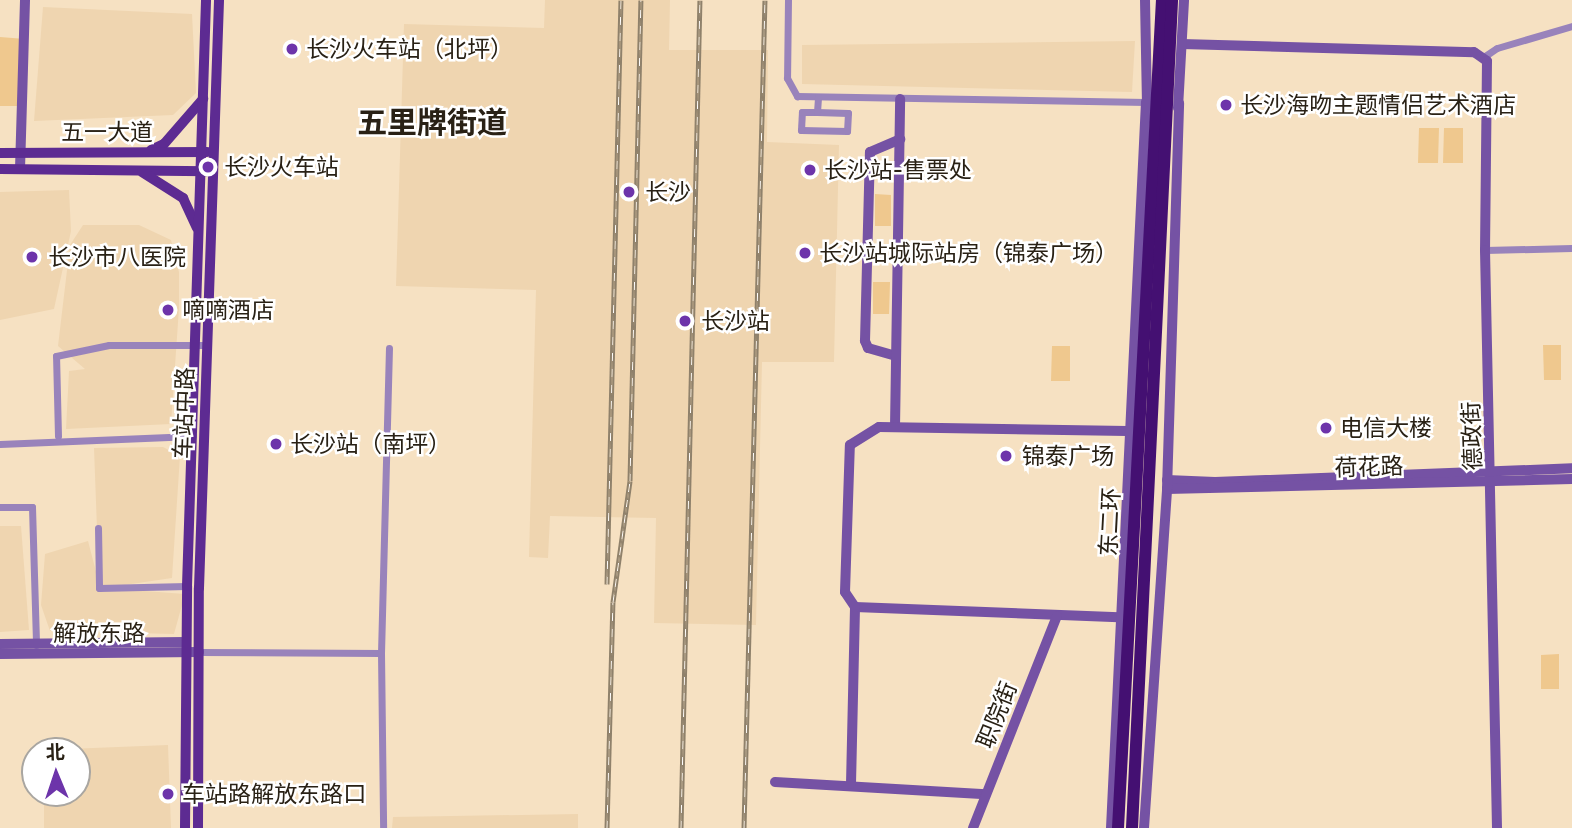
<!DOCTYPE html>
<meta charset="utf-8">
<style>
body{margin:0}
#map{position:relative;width:1572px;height:828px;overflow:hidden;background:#f6e1c2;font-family:Cabin,"Noto Sans SC",sans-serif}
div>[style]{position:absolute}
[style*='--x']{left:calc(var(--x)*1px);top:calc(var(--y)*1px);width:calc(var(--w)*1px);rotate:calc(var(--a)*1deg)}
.built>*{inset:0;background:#efd5b0}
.green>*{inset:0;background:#efc88e}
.street>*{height:7px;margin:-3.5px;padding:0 3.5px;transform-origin:3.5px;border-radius:3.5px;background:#9983bb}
.secondary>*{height:10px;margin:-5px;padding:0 5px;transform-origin:5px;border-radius:5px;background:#7552a4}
.primary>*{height:10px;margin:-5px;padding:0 5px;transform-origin:5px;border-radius:5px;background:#5d2b92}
.highway>*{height:12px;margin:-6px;padding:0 6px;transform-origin:6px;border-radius:6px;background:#441072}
.rail>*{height:5px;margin-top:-2.5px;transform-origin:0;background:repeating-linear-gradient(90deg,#fff 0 8px,#8f816b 0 16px);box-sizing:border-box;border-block:2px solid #8f816b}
.dots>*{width:19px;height:19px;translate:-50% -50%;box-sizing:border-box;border:4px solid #fff;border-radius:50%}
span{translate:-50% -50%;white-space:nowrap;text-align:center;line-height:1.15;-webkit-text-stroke:5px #fff;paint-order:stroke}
.poi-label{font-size:23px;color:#292115}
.left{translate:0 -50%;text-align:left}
.street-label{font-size:23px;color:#292115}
.district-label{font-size:30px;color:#292115;font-weight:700}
.north{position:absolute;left:21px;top:737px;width:70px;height:70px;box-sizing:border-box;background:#fff;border:2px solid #a9a6a1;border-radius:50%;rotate:358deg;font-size:19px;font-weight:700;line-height:28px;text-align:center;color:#292115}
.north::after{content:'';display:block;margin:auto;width:24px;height:32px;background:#6d34aa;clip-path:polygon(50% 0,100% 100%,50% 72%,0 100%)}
</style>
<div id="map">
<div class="built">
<div style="clip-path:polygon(545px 0,670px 0,669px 50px,768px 50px,767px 142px,839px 145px,834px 362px,762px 362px,756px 625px,654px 623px,656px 518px,550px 516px,548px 558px,529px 557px,536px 290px,396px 286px,404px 24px,544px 28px)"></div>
<div style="clip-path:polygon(43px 7px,192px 14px,196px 93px,173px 115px,34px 121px)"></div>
<div style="clip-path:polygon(1135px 41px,1132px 92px,802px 84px,802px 45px)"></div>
<div style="clip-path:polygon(69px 190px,71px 231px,54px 309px,0 320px,0 192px)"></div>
<div style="clip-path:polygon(83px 225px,139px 225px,171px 240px,179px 272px,179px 308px,171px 424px,66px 429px,69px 371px,85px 369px,58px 346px,70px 245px)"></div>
<div style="clip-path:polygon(163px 447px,180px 456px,172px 578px,104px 588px,185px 594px,174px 634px,50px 631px,41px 605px,45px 554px,88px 541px,99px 583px,94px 448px)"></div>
<div style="clip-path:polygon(0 526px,21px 526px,29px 630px,0 632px)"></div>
<div style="clip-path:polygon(168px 745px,171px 828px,44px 828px,44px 793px,77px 793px,77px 751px,43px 750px)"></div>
<div style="clip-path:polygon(578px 814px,578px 828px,392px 828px,393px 817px)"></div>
</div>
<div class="green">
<div style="clip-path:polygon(0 37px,25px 39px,24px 106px,0 106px)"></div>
<div style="clip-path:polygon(1419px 128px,1439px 128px,1438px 163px,1418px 163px)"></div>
<div style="clip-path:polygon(1444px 128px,1463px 128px,1463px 163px,1443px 163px)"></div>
<div style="clip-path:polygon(875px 194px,891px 195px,891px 226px,875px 226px)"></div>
<div style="clip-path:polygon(873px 282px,890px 282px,889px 314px,873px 314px)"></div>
<div style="clip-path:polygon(1543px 345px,1561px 345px,1561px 380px,1544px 380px)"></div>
<div style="clip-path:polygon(1052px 346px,1070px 346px,1070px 381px,1051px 381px)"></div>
<div style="clip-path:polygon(1559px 654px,1559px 689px,1541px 689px,1541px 655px)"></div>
</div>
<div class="street">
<div style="--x:788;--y:0;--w:78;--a:90.7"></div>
<div style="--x:787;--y:78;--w:21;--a:61"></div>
<div style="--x:797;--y:96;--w:349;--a:1"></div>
<div style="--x:1485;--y:56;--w:14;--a:-34"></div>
<div style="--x:1497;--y:48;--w:78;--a:-16.3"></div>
<div style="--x:817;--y:112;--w:31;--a:2"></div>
<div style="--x:848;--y:113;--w:18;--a:93"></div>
<div style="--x:847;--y:131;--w:46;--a:-178.8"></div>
<div style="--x:801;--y:130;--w:18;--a:-87"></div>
<div style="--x:802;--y:112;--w:15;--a:0"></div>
<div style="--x:817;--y:112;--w:15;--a:-86"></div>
<div style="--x:1485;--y:250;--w:87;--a:-1.3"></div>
<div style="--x:58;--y:436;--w:80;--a:-91.4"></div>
<div style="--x:56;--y:356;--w:54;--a:-11.7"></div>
<div style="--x:109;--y:345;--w:98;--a:0"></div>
<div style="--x:0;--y:444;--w:193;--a:-2.4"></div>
<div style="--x:0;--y:507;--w:32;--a:0"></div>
<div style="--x:32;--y:507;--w:138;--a:88.3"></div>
<div style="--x:98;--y:528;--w:60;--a:89"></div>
<div style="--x:99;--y:588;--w:88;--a:-1.3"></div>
<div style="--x:199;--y:652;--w:182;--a:0.3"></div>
<div style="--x:381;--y:653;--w:175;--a:89.3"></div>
<div style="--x:381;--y:653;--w:305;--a:-88.5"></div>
</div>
<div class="secondary">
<div style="--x:1145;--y:0;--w:108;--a:88.9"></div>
<div style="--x:1182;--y:44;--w:292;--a:1.6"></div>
<div style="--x:1474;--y:52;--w:16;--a:35"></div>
<div style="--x:1487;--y:61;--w:189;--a:90.6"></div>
<div style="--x:1485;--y:250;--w:578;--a:88.81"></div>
<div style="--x:1178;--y:108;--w:108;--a:-86.8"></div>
<div style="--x:20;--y:169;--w:169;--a:-88.3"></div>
<div style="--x:896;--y:356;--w:29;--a:-164"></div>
<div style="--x:868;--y:348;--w:8;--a:-113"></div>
<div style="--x:865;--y:341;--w:189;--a:-88.5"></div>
<div style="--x:870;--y:152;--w:33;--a:-23"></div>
<div style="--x:895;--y:427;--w:328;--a:-89.1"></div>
<div style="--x:1167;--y:480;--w:48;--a:2.4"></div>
<div style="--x:1215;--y:482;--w:357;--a:-2.2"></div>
<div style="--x:1167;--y:489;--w:405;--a:-1.4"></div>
<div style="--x:855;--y:607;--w:264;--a:2.2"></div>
<div style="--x:0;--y:644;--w:186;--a:-0.6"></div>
<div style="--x:0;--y:654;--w:199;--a:-0.6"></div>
<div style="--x:775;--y:782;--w:211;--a:3.3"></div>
<div style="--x:851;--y:784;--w:177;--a:-88.7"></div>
<div style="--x:855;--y:607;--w:18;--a:-124"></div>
<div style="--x:845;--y:592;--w:147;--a:-88.1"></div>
<div style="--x:850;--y:445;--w:34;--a:-32"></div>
<div style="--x:879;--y:427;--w:248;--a:0.9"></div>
<div style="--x:973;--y:828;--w:228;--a:-68.4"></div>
<div style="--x:1111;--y:828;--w:727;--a:-87.24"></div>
<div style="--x:1144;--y:828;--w:340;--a:-86.1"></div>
<div style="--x:1167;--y:489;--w:386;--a:-88.2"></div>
</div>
<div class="primary">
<div style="--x:151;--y:150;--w:14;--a:-25"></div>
<div style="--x:164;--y:144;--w:60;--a:-49.1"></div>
<div style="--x:0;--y:153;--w:207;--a:-0.3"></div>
<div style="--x:0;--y:169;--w:208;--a:0.6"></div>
<div style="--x:142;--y:172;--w:49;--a:32.4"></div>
<div style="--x:183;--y:198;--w:33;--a:65"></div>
<div style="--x:185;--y:828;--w:242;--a:-89.5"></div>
<div style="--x:187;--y:586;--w:586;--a:-88.14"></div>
<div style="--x:198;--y:828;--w:240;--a:-89.8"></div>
<div style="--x:199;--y:588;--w:588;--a:-88.05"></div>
</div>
<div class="highway">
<div style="--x:1118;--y:828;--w:829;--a:-86.96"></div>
<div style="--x:1132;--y:828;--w:829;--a:-87.23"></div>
</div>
<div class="rail">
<div style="--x:607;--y:584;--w:584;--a:-88.63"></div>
<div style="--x:607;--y:828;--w:226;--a:-88.5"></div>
<div style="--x:613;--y:602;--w:122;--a:-82"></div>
<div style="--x:630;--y:481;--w:481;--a:-88.7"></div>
<div style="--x:681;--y:828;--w:828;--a:-88.69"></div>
<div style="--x:744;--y:828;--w:828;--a:-88.55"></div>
</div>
<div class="dots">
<div style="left:292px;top:49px;background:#6d34aa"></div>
<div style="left:1226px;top:105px;background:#6d34aa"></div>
<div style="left:208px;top:167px;background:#6d34aa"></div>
<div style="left:810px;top:170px;background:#6d34aa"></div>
<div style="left:629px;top:192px;background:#6d34aa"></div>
<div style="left:805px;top:253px;background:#6d34aa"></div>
<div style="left:32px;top:257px;background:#6d34aa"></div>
<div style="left:168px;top:310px;background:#6d34aa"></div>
<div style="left:685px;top:321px;background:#6d34aa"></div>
<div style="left:1326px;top:428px;background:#6d34aa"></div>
<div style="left:276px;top:444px;background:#6d34aa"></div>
<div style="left:1006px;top:456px;background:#6d34aa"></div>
<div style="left:168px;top:794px;background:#6d34aa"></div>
</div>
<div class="poi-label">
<span class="left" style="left:306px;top:49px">长沙火车站（北坪）</span>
<span class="left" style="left:1240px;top:105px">长沙海吻主题情侣艺术酒店</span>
<span class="left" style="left:224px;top:167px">长沙火车站</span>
<span class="left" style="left:824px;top:170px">长沙站-售票处</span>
<span class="left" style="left:645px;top:192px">长沙</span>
<span class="left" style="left:819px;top:253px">长沙站城际站房（锦泰广场）</span>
<span class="left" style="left:48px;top:257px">长沙市八医院</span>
<span class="left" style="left:182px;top:310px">嘀嘀酒店</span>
<span class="left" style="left:701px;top:321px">长沙站</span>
<span class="left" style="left:1340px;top:428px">电信大楼</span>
<span class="left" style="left:290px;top:444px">长沙站（南坪）</span>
<span class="left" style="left:1022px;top:456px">锦泰广场</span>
<span class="left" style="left:182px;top:794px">车站路解放东路口</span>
</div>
<div class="street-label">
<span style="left:107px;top:132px">五一大道</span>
<span style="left:184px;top:413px;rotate:-88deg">车站中路</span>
<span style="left:1472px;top:436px;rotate:-92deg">德政街</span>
<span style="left:1369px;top:467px;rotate:-2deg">荷花路</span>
<span style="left:1110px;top:522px;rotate:-87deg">东二环</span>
<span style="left:99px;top:633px">解放东路</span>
<span style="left:997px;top:715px;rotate:-68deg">职院街</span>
</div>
<div class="district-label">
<span style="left:432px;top:123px">五里牌街道</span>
</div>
<div class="north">北</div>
</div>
